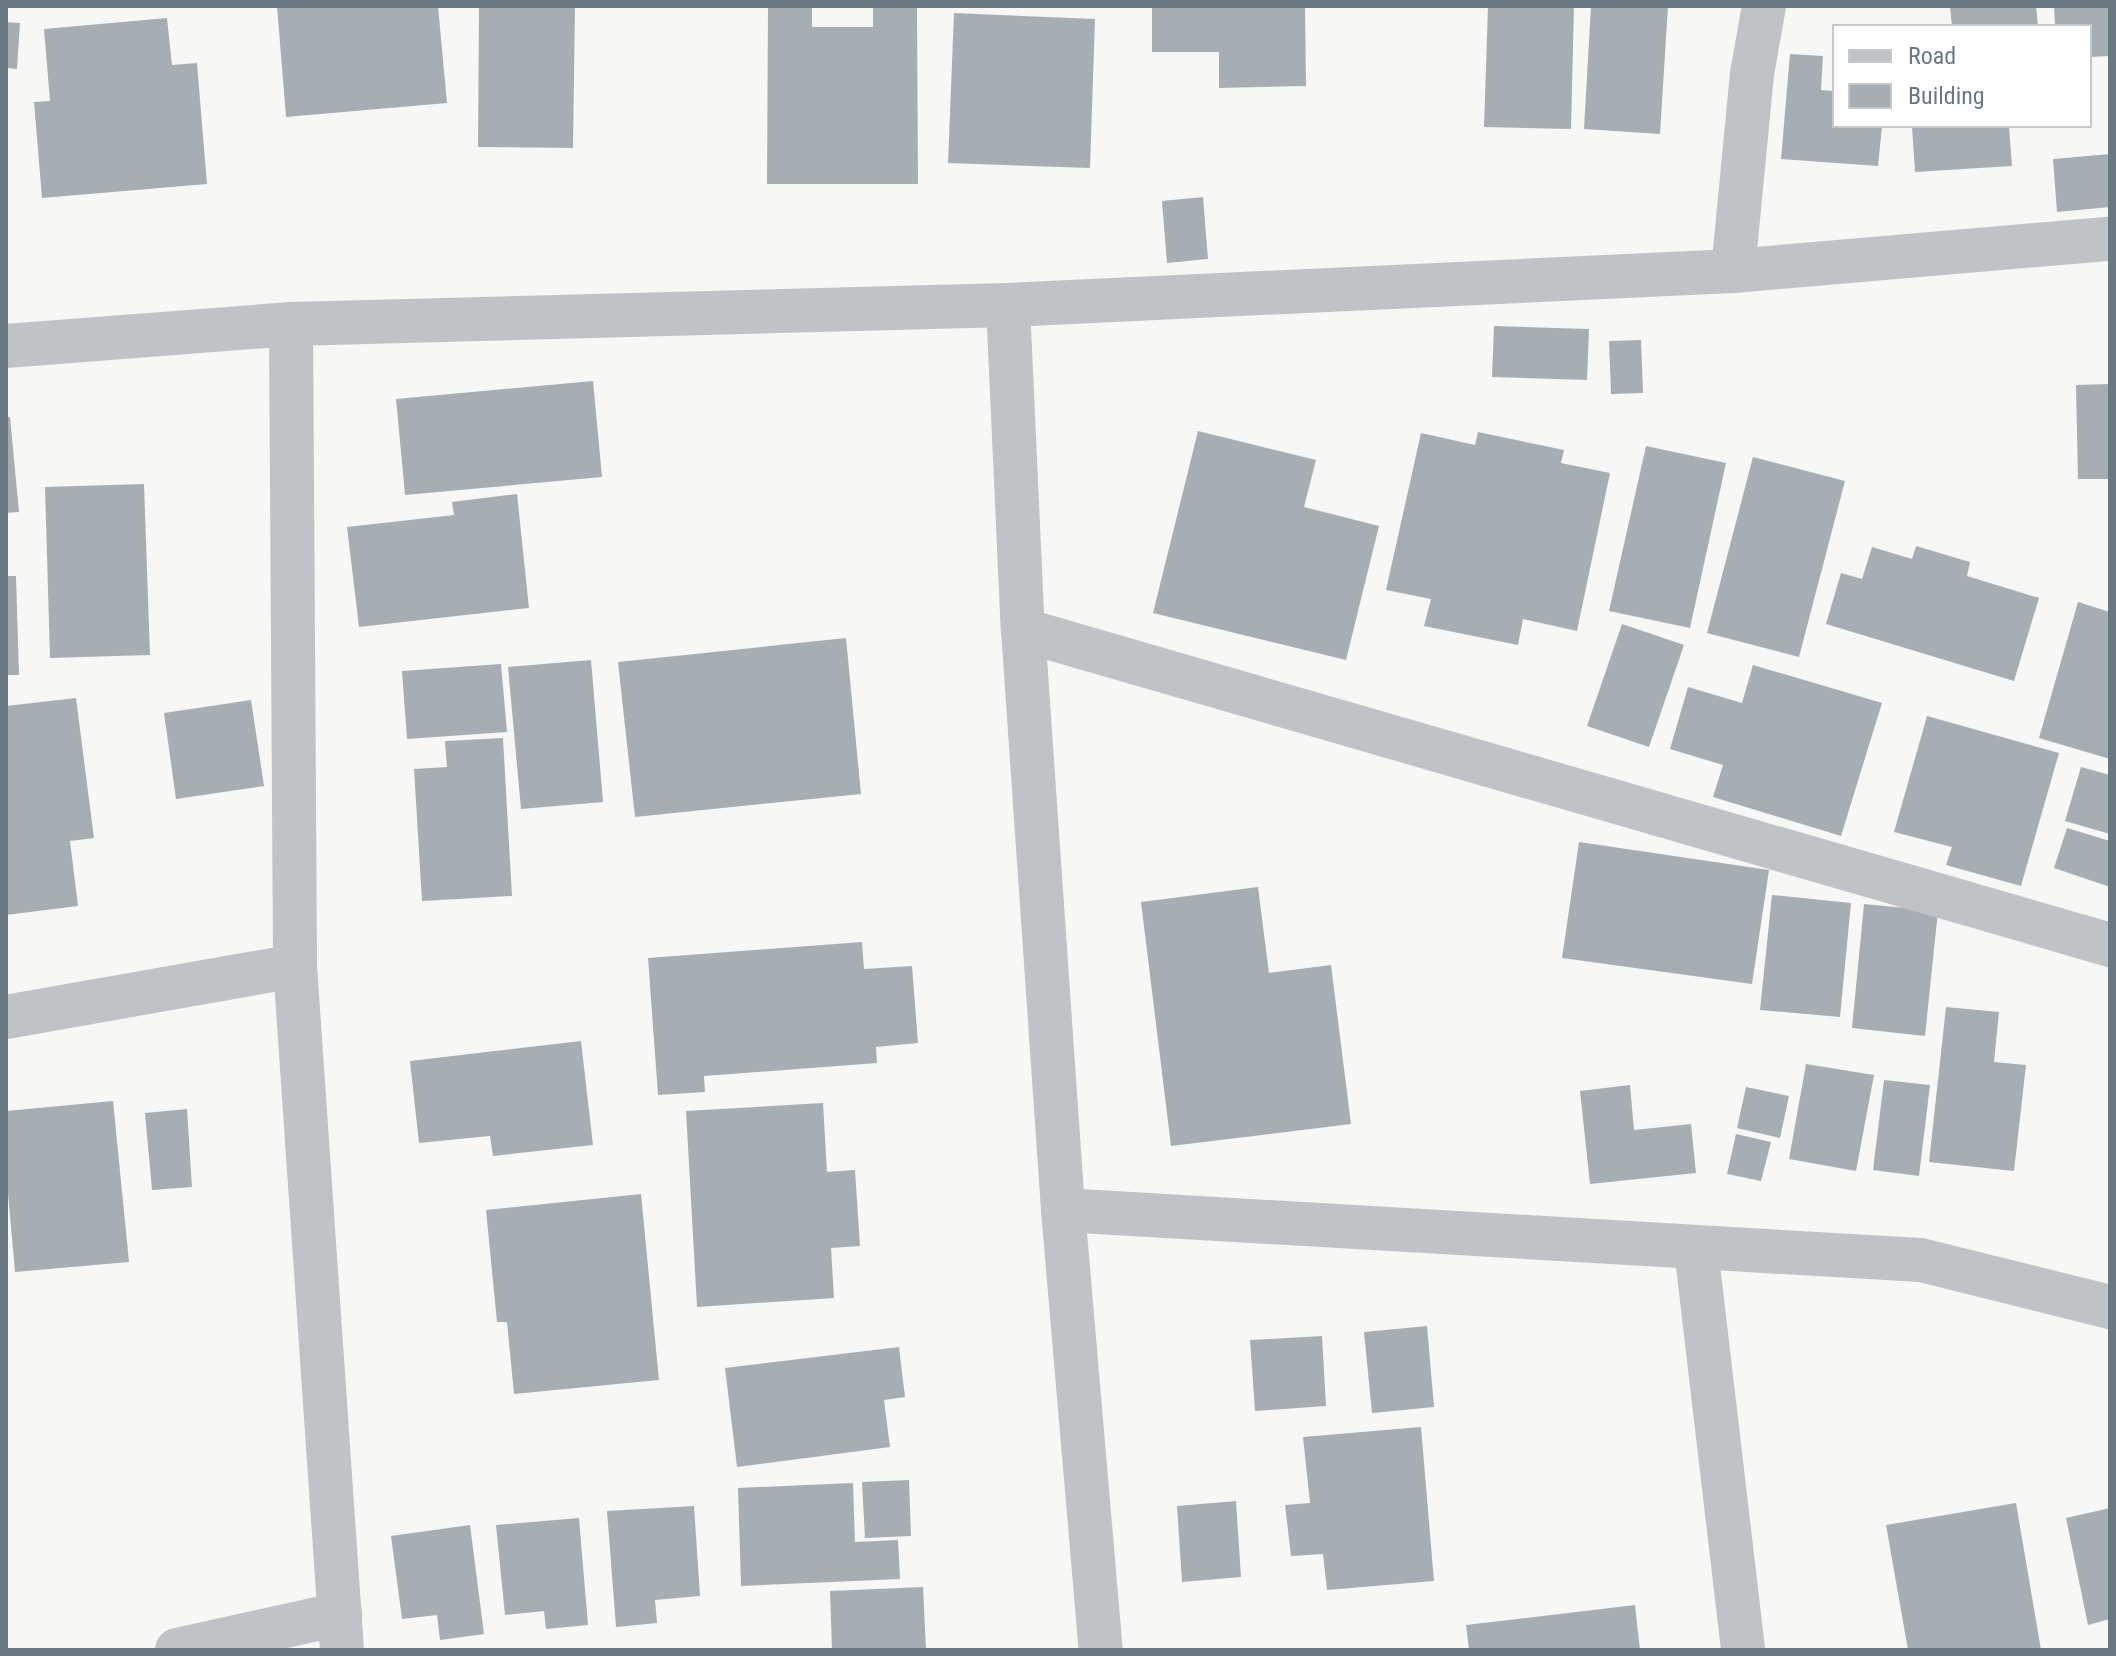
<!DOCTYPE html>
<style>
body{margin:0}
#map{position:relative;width:2116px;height:1656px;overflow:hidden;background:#f7f7f5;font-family:"Roboto Condensed",sans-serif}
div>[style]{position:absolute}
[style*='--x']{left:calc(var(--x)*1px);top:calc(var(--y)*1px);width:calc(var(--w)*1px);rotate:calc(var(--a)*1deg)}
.building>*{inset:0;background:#a7aeb3}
.minor>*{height:44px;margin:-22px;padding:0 22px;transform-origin:22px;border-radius:22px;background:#bfc3c6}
span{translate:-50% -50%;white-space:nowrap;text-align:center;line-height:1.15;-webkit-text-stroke:8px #fff;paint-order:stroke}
.frame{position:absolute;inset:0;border:8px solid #6a7882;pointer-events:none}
.legend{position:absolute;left:1832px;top:24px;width:260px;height:104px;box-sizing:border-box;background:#fff;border:2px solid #c3c9cd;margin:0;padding:10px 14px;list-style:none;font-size:24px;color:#6a7882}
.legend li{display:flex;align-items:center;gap:16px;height:40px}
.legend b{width:40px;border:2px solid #c3c9cd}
</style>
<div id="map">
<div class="building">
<div style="clip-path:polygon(277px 6px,438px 6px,447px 103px,286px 117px)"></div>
<div style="clip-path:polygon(479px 6px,575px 6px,573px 148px,478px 147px)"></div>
<div style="clip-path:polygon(768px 6px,812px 6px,812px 27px,873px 27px,873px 6px,917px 6px,918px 184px,767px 184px)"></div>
<div style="clip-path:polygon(1152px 6px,1305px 6px,1306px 86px,1219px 88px,1219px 52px,1152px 52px)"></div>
<div style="clip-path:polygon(1488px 6px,1574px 6px,1571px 129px,1484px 127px)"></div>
<div style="clip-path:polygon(1591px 6px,1668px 6px,1660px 134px,1584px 129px)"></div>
<div style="clip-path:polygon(1950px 6px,2036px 6px,2038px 26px,1952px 26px)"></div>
<div style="clip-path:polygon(2054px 6px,2110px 6px,2110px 56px,2090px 57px,2090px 26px,2055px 26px)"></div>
<div style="clip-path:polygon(954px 13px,1095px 19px,1090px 168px,948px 163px)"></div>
<div style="clip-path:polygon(167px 18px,172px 65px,197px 63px,207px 184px,42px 198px,34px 102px,50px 101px,44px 29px)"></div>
<div style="clip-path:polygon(6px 22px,20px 23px,17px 69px,6px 68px)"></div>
<div style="clip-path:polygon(1790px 54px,1823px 56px,1821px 90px,1834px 91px,1834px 126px,1882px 126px,1878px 166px,1781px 159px)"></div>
<div style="clip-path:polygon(2009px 126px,2012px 166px,1915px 172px,1912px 127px)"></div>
<div style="clip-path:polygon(2110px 154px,2110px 207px,2057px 212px,2053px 159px)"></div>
<div style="clip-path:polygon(1203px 197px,1208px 259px,1167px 263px,1162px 201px)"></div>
<div style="clip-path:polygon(1494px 326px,1589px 329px,1587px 380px,1492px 377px)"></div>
<div style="clip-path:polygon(1641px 340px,1643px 393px,1611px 394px,1609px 341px)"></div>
<div style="clip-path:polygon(593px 381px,602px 477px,405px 495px,396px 399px)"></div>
<div style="clip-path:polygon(2110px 384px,2110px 479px,2078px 479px,2076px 385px)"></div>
<div style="clip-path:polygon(6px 417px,10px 417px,19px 512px,6px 513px)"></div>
<div style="clip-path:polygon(1198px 431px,1316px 460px,1304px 507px,1379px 526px,1346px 660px,1153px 613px)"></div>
<div style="clip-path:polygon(1478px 432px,1564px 450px,1561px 463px,1610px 473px,1577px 631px,1523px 619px,1518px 645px,1424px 626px,1431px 599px,1386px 590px,1421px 433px,1475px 445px)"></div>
<div style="clip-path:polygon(1646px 446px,1726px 463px,1690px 628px,1609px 611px)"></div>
<div style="clip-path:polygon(1753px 457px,1845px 481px,1799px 657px,1707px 633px)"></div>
<div style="clip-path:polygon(144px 484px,150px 655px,50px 658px,45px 487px)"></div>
<div style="clip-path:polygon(517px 494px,529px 608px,359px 627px,347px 527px,454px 515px,452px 502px)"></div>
<div style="clip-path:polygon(1916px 546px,1970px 562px,1967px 576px,2039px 598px,2014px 681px,1826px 624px,1841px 573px,1862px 579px,1872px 547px,1912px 559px)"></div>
<div style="clip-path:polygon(6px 576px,16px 576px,19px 675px,6px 675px)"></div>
<div style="clip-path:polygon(2078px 602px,2110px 612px,2110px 759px,2039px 738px)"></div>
<div style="clip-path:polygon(1622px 624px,1684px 645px,1649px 747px,1587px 726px)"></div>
<div style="clip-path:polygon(846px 638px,861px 794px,635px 817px,618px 662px)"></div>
<div style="clip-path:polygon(591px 660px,603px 802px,521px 809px,508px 667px)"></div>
<div style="clip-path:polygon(501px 664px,507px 732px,407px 739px,402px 671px)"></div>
<div style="clip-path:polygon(1753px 665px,1882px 703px,1841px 836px,1713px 797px,1723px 765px,1670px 749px,1688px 687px,1742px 703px)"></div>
<div style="clip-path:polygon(76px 698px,94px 838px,70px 841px,78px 906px,6px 915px,6px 706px)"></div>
<div style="clip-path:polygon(251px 700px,264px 786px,176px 799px,164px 713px)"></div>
<div style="clip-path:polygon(1927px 716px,2059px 753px,2021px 886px,1946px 865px,1952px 847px,1894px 832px)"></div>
<div style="clip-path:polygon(503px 738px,512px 896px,422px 901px,414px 769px,447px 767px,445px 741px)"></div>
<div style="clip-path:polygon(2081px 767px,2110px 775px,2110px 834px,2065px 821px)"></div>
<div style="clip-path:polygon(2067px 828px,2110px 841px,2110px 887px,2054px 868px)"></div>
<div style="clip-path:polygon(1579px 842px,1769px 870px,1752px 984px,1562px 958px)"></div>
<div style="clip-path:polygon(1258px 887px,1269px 973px,1331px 965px,1351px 1124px,1171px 1146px,1141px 902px)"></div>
<div style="clip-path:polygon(1772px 895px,1851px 903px,1840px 1017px,1760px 1010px)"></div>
<div style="clip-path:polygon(1864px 904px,1938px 911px,1925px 1036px,1852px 1028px)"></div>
<div style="clip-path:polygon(862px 942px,864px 969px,912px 966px,918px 1043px,876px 1047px,877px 1063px,704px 1076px,705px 1092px,658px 1095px,648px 958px)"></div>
<div style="clip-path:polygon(1946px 1007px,1999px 1012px,1994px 1062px,2026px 1065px,2014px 1171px,1929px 1162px)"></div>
<div style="clip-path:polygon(581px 1041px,593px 1145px,493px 1156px,490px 1136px,419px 1143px,410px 1061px)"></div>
<div style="clip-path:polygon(1806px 1064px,1874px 1075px,1856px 1171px,1789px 1159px)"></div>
<div style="clip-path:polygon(1884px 1080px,1930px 1085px,1919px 1176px,1873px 1170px)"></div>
<div style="clip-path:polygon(1630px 1085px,1634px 1130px,1691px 1124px,1696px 1173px,1590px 1184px,1580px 1091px)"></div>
<div style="clip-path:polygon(1746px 1087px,1789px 1096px,1780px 1138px,1737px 1128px)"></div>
<div style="clip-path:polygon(113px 1101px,129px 1262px,15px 1272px,6px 1171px,6px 1111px)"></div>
<div style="clip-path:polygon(823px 1103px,827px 1172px,855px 1170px,860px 1246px,831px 1248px,834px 1298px,697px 1307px,686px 1111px)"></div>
<div style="clip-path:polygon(187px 1109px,192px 1187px,152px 1190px,145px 1113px)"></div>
<div style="clip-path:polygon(1736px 1134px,1771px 1142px,1761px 1181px,1727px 1174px)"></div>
<div style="clip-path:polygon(641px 1194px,659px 1380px,514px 1394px,507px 1322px,497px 1322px,486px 1210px)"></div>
<div style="clip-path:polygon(1427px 1326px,1434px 1407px,1372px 1413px,1364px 1332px)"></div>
<div style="clip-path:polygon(1322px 1336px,1326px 1406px,1255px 1411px,1250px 1340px)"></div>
<div style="clip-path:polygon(899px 1347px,905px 1397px,884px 1400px,890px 1447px,737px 1467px,725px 1368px)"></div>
<div style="clip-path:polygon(1421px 1427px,1434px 1581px,1327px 1590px,1323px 1554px,1291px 1556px,1285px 1505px,1310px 1503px,1303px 1437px)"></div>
<div style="clip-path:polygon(909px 1480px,911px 1536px,865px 1538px,862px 1482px)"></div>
<div style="clip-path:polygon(853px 1483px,855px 1542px,898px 1540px,900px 1579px,741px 1586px,738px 1488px)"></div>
<div style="clip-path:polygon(1236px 1501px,1241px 1577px,1182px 1582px,1177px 1506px)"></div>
<div style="clip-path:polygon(2016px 1503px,2041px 1650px,1908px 1650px,1886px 1525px)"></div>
<div style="clip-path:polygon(694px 1506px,700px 1596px,655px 1600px,657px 1623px,616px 1627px,607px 1511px)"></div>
<div style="clip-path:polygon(2110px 1508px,2110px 1619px,2088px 1625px,2066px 1518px)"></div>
<div style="clip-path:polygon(579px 1518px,588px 1625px,546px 1629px,544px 1611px,505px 1615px,496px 1525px)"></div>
<div style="clip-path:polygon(470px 1525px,484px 1634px,440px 1640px,437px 1615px,402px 1619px,391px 1536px)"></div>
<div style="clip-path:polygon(923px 1587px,926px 1650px,832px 1650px,830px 1591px)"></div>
<div style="clip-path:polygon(1635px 1605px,1640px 1650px,1469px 1650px,1466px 1625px)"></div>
</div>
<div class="minor">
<div style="--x:1733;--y:271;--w:198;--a:-84.5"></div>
<div style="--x:1752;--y:74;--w:69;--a:-80"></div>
<div style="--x:1008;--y:305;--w:325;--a:87.4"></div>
<div style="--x:1023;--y:630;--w:581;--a:86.05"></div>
<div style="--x:1063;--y:1210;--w:442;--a:85.1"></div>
<div style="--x:291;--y:324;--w:642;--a:89.64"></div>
<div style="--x:295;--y:966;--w:686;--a:86.07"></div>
<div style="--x:6;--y:346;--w:286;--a:-4.4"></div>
<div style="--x:291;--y:324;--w:717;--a:-1.52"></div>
<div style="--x:1008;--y:305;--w:726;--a:-2.69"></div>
<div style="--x:1733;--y:271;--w:378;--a:-4.9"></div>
<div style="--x:1023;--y:630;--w:1132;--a:16.16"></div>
<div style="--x:6;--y:1017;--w:293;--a:-10"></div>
<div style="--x:1063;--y:1210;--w:859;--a:3.34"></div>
<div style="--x:1921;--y:1260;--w:195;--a:14"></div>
<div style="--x:1696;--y:1249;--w:404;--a:83.3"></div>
<div style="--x:177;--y:1650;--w:167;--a:-12.5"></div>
</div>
<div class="frame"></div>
<ul class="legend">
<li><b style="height:10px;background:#bfc3c6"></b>Road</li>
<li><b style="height:22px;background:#a7aeb3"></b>Building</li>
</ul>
</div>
